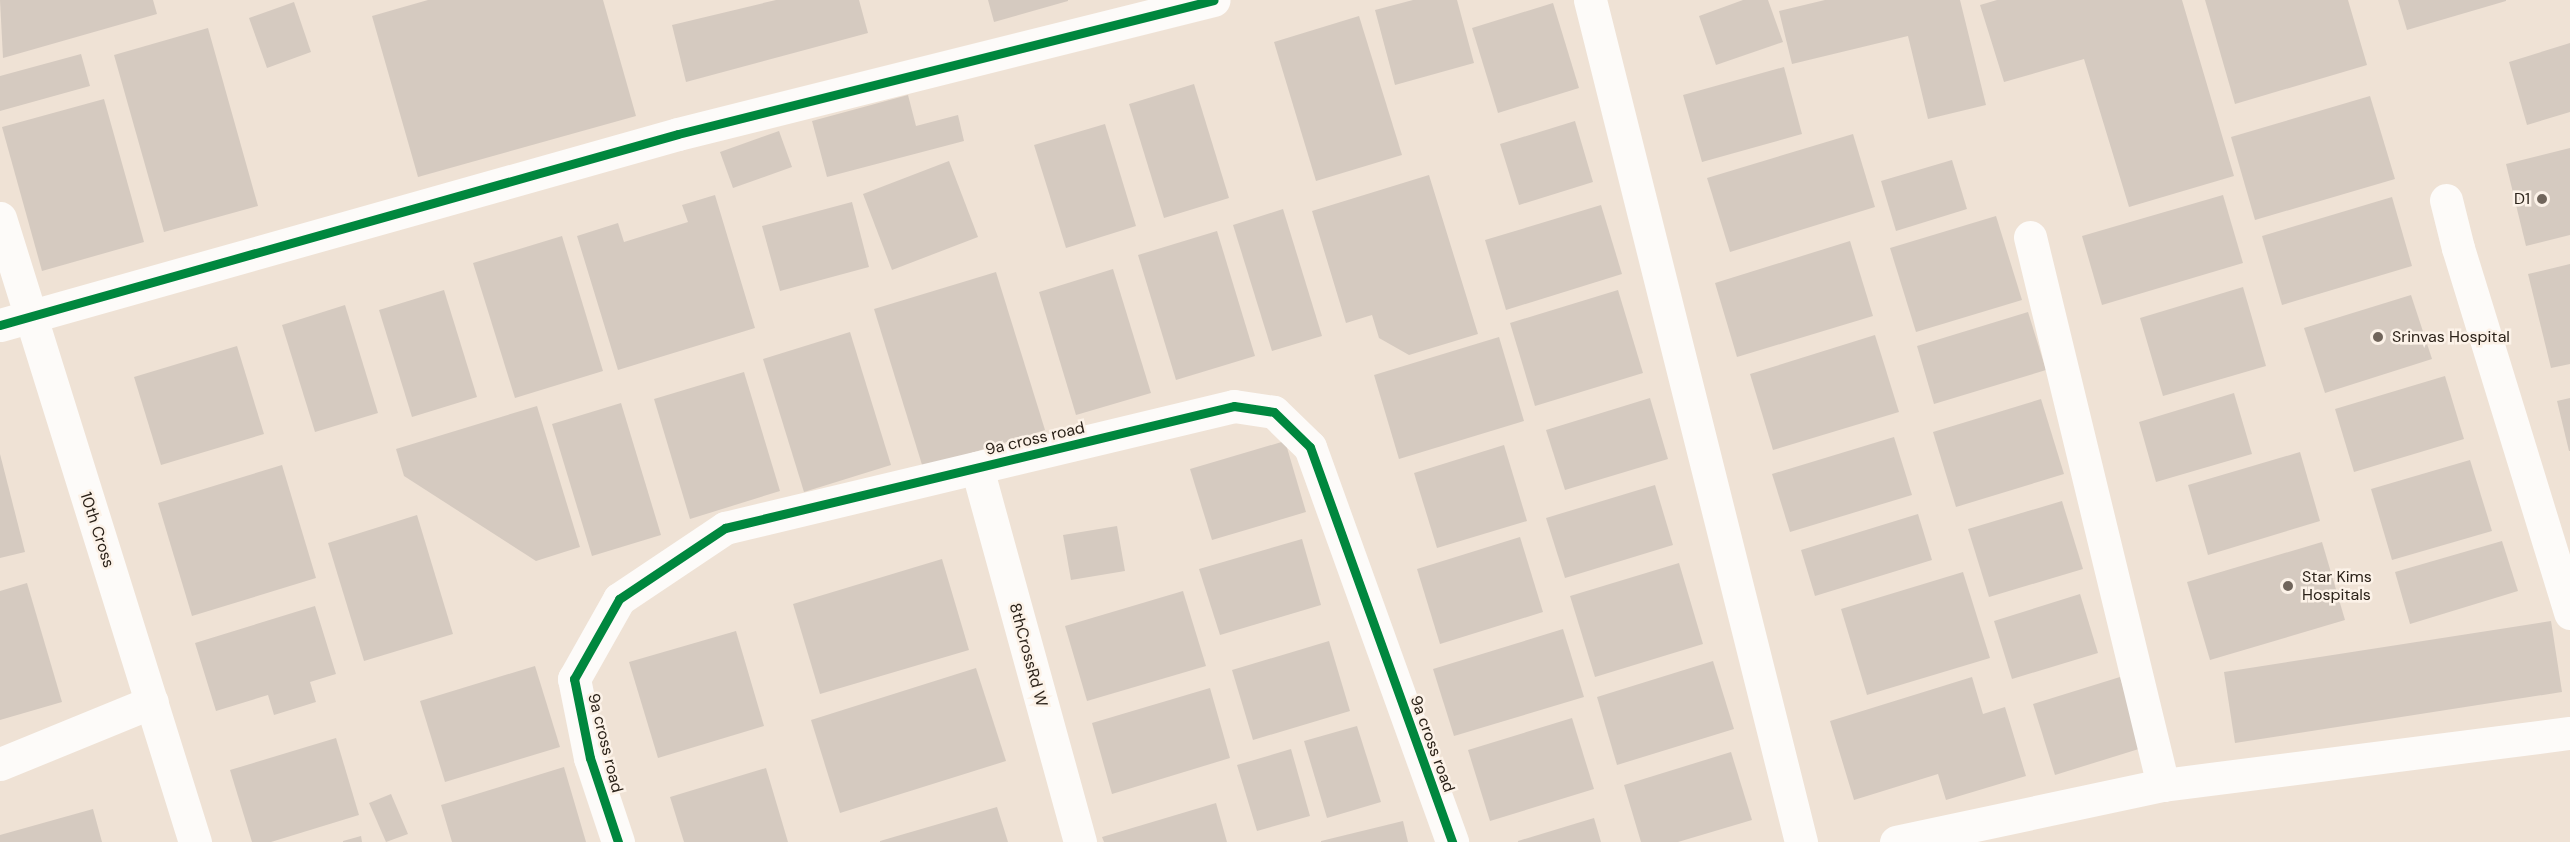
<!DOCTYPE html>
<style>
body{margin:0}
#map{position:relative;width:2570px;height:842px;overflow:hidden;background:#efe2d5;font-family:"DM Sans",sans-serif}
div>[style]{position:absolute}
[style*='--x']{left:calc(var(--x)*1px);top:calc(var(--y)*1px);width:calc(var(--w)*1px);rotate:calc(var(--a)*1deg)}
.building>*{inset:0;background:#d5cac0}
.minor>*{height:33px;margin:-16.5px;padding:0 16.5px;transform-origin:16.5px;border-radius:16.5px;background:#fdfbf9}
.tertiary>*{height:33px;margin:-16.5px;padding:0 16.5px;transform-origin:16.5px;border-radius:16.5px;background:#fdfbf9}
.cycleway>*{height:9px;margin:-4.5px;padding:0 4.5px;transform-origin:4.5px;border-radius:4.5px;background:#00873e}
.dots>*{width:16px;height:16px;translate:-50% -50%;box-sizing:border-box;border:3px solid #fcf2e8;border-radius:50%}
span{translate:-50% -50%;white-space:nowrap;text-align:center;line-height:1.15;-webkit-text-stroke:5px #fcf2e8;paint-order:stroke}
.poi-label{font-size:16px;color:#2b2219}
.right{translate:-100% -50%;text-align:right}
.left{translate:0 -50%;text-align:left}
.street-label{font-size:16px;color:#2b2219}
</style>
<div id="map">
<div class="building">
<div style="clip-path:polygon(0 0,153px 0,157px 14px,3px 58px)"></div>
<div style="clip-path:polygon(428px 0,603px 0,636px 116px,418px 177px,372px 16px)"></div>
<div style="clip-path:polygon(776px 0,859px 0,868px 33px,686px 82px,672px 25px)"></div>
<div style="clip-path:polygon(988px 0,1068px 0,1068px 1px,994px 22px)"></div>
<div style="clip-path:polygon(1413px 0,1457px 0,1474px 63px,1395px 85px,1375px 10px)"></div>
<div style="clip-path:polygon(1743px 0,1768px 0,1783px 42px,1716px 65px,1699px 16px)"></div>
<div style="clip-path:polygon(1825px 0,1960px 0,1986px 105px,1928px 119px,1908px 36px,1792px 64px,1779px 11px)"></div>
<div style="clip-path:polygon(1997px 0,2182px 0,2234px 176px,2129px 207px,2084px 59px,2004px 82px,1980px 5px)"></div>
<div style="clip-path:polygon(2205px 0,2348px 0,2367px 65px,2235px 104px)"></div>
<div style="clip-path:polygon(2398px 0,2506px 0,2506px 1px,2407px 30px)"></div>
<div style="clip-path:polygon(294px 2px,311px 52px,267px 68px,249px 18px)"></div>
<div style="clip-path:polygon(1553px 3px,1579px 88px,1498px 113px,1472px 28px)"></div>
<div style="clip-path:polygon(1359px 16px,1402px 155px,1316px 181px,1274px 42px)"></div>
<div style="clip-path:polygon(208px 28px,258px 206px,164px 232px,114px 55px)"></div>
<div style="clip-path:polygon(2570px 43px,2570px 112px,2527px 125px,2509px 62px)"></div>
<div style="clip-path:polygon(81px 54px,90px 86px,0 111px,0 76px)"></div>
<div style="clip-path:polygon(1784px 67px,1802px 134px,1702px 162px,1683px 95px)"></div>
<div style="clip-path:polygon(1194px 84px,1229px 198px,1164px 218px,1129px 104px)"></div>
<div style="clip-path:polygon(908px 95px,916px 126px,958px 115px,964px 141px,827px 177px,812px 121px)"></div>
<div style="clip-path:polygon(2370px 96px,2395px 179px,2255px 220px,2231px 137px)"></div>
<div style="clip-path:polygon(104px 99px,144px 242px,42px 271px,2px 127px)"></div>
<div style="clip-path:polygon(1575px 121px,1593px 182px,1519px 205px,1500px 144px)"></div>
<div style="clip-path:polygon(1105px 124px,1136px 226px,1066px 248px,1034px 145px)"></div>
<div style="clip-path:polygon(779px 131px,792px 167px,733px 188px,720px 152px)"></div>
<div style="clip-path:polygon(1853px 134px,1875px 207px,1730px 252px,1707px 178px)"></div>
<div style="clip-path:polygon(2570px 148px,2570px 235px,2526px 246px,2506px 164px)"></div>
<div style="clip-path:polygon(1952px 160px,1967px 209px,1896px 231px,1881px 181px)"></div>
<div style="clip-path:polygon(949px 161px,978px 237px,892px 270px,863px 194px)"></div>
<div style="clip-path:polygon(1429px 175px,1478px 334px,1409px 355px,1379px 338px,1372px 315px,1346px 323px,1312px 211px)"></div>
<div style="clip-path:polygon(715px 195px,755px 328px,618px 370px,577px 236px,618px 223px,624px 242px,688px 222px,682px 205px)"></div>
<div style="clip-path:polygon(2223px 195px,2243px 263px,2102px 305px,2082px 236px)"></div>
<div style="clip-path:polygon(2392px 197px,2412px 266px,2282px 305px,2262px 236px)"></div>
<div style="clip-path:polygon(852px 202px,869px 267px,780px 291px,762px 226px)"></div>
<div style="clip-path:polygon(1601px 205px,1622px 274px,1506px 310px,1485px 240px)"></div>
<div style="clip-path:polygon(1283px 209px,1322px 336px,1272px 351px,1233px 225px)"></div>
<div style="clip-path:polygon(1996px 216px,2022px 300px,1916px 332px,1890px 248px)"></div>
<div style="clip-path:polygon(1217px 231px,1255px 356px,1176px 380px,1138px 255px)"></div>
<div style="clip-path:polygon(562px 236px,603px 371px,515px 398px,473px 263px)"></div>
<div style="clip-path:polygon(1850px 241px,1873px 316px,1737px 357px,1715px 283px)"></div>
<div style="clip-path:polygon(2570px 264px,2570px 364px,2551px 368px,2528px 274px)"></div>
<div style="clip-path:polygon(1113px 269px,1151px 393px,1076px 415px,1039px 292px)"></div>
<div style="clip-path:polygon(996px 272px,1045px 430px,923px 468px,874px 309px)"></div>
<div style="clip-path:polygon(2243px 287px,2266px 366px,2163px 396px,2140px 318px)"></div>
<div style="clip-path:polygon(444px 290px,477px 397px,412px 417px,379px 310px)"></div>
<div style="clip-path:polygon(1618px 290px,1643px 373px,1535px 406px,1510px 323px)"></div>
<div style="clip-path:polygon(2411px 295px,2432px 359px,2325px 393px,2304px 328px)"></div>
<div style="clip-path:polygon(345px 305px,378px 413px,315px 432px,282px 325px)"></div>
<div style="clip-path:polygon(2028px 312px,2046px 370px,1934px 404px,1917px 346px)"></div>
<div style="clip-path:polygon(850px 332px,891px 465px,804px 492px,763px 359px)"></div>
<div style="clip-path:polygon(1875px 335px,1899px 412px,1773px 450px,1750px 374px)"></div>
<div style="clip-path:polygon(1499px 337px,1524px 421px,1399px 459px,1374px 375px)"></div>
<div style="clip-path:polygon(237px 346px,264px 434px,161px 465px,134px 377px)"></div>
<div style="clip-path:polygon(744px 372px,780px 491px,690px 519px,654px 399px)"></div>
<div style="clip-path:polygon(2445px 376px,2464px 439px,2354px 472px,2335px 409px)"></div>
<div style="clip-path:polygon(2234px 393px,2252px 454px,2156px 482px,2139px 422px)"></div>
<div style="clip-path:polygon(1650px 398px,1668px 459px,1565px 490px,1546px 430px)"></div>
<div style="clip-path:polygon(2570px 398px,2570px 451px,2569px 451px,2557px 401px)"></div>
<div style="clip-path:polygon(2041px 399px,2064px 474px,1956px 507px,1933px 432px)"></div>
<div style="clip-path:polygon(621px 403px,661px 535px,592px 556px,552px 424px)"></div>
<div style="clip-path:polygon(537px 406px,580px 547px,536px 561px,404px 476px,396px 449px)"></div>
<div style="clip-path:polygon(1894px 437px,1912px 495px,1790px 532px,1772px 474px)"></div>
<div style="clip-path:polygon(1285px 441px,1306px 512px,1212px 540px,1190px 469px)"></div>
<div style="clip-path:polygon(1504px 445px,1527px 521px,1437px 548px,1414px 473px)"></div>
<div style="clip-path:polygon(2300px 452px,2320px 521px,2208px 555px,2188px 485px)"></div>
<div style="clip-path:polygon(0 454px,25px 552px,0 558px)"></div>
<div style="clip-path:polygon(2470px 460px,2492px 531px,2392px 560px,2371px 489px)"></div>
<div style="clip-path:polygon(282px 465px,316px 578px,192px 616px,158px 503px)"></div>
<div style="clip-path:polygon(1655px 485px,1673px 545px,1565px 578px,1546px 518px)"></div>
<div style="clip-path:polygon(2062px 501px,2083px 569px,1989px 597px,1968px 529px)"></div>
<div style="clip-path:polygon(1918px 514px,1932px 560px,1815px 596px,1801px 550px)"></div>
<div style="clip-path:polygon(417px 515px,453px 634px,364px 661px,328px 543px)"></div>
<div style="clip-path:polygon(1117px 526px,1125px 571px,1071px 580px,1063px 535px)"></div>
<div style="clip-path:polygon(1520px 537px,1543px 612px,1440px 644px,1417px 569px)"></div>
<div style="clip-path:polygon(1302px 539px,1321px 605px,1220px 635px,1199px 569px)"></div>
<div style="clip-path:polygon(2502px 541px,2518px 591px,2410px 624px,2395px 572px)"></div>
<div style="clip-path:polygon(2322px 542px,2345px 620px,2210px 660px,2187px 582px)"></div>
<div style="clip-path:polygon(942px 559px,969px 650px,820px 694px,793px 604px)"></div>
<div style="clip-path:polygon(1679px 563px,1703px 644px,1595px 677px,1570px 596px)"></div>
<div style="clip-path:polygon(1963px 572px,1990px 658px,1867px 695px,1841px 609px)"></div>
<div style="clip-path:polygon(27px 583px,62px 702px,0 720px,0 591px)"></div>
<div style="clip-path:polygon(1183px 591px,1206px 666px,1087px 701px,1065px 626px)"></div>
<div style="clip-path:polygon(2080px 594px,2098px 653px,2012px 679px,1994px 621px)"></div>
<div style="clip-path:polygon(315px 606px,336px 674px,310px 682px,316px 702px,274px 715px,268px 695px,216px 711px,195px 643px)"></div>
<div style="clip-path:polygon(2551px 621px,2562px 692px,2235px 743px,2224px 672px)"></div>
<div style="clip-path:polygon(1563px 629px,1584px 697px,1454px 736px,1433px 669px)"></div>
<div style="clip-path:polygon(736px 631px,764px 726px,658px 758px,629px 662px)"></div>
<div style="clip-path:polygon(1329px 641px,1350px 711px,1253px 740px,1232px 670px)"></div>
<div style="clip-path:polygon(1713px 661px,1734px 729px,1617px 765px,1597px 697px)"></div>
<div style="clip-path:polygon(535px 666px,560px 747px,445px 782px,420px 701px)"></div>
<div style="clip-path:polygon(976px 668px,1006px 761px,840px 813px,811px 720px)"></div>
<div style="clip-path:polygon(1972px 677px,1983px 714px,2005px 707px,2026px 776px,1946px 800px,1938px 774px,1854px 800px,1830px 721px)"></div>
<div style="clip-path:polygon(2120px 677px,2142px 748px,2055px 775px,2033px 704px)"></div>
<div style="clip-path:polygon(1210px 688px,1230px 758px,1112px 794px,1092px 723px)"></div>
<div style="clip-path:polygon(1572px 718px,1594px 789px,1490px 821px,1468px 750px)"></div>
<div style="clip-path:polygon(1357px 726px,1381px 802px,1327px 818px,1304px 741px)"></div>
<div style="clip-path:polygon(336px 738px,359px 815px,271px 842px,252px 842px,230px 770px)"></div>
<div style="clip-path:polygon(1291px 749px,1310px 816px,1257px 831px,1237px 765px)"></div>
<div style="clip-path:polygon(1731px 752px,1752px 820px,1678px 842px,1641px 842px,1624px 785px)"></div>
<div style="clip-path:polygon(564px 767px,586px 842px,452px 842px,441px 805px)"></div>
<div style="clip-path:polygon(766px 768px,788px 842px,684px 842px,670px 797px)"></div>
<div style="clip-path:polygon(391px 794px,408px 834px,386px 842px,369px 803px)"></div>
<div style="clip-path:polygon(1216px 803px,1227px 842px,1104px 842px,1102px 837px)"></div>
<div style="clip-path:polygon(997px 807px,1008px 842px,880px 842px,880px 841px)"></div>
<div style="clip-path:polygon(93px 809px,102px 842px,0 842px,0 835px)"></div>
<div style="clip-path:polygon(1594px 818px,1601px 842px,1518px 842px,1518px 841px)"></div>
<div style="clip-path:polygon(1403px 821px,1408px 842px,1321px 842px,1321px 841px)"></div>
<div style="clip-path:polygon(361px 836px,362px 842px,343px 842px,343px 841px)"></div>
</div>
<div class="minor">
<div style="--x:1590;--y:0;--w:868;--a:75.93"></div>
<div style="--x:2446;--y:200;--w:49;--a:76"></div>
<div style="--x:2458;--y:248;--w:382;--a:72.9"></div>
<div style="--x:2030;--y:237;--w:564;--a:76.36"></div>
<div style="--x:0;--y:325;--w:704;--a:-15.73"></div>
<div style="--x:678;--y:134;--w:552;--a:-14.04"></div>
<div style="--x:977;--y:468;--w:388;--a:74.6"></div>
<div style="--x:0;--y:764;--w:164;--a:-22.2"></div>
<div style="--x:618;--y:842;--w:89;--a:-108.4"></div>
<div style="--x:590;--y:758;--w:81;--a:-101.4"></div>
<div style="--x:574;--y:679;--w:92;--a:-60.6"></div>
<div style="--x:619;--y:599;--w:128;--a:-33.8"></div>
<div style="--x:725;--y:528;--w:523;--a:-13.48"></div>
<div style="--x:1234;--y:406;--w:40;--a:8.5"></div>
<div style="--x:1274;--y:412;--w:50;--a:44.2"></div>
<div style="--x:1310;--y:447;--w:420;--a:70.2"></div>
<div style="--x:1896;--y:842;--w:273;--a:-12.1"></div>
<div style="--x:2163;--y:785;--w:410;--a:-7.3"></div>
</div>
<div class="tertiary">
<div style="--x:0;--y:218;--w:654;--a:72.65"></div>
</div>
<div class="cycleway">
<div style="--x:0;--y:325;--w:704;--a:-15.73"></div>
<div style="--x:678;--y:134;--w:552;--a:-14.04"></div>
<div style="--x:618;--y:842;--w:89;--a:-108.4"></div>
<div style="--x:590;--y:758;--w:81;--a:-101.4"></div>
<div style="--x:574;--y:679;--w:92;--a:-60.6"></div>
<div style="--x:619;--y:599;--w:128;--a:-33.8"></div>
<div style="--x:725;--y:528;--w:523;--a:-13.48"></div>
<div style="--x:1234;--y:406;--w:40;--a:8.5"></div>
<div style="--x:1274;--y:412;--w:50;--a:44.2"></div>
<div style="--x:1310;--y:447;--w:420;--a:70.2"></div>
</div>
<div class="dots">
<div style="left:2542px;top:199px;background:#70655b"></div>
<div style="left:2378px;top:337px;background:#70655b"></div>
<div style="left:2288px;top:586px;background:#70655b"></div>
</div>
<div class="poi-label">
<span class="right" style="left:2530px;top:199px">D1</span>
<span class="left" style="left:2392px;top:337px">Srinvas Hospital</span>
<span class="left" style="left:2302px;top:586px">Star Kims<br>Hospitals</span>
</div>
<div class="street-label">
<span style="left:1035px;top:439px;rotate:-13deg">9a cross road</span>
<span style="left:97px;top:530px;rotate:72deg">10th Cross</span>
<span style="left:1028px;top:655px;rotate:75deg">8thCrossRd W</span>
<span style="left:605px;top:743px;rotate:76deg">9a cross road</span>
<span style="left:1432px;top:744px;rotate:70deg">9a cross road</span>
</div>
</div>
